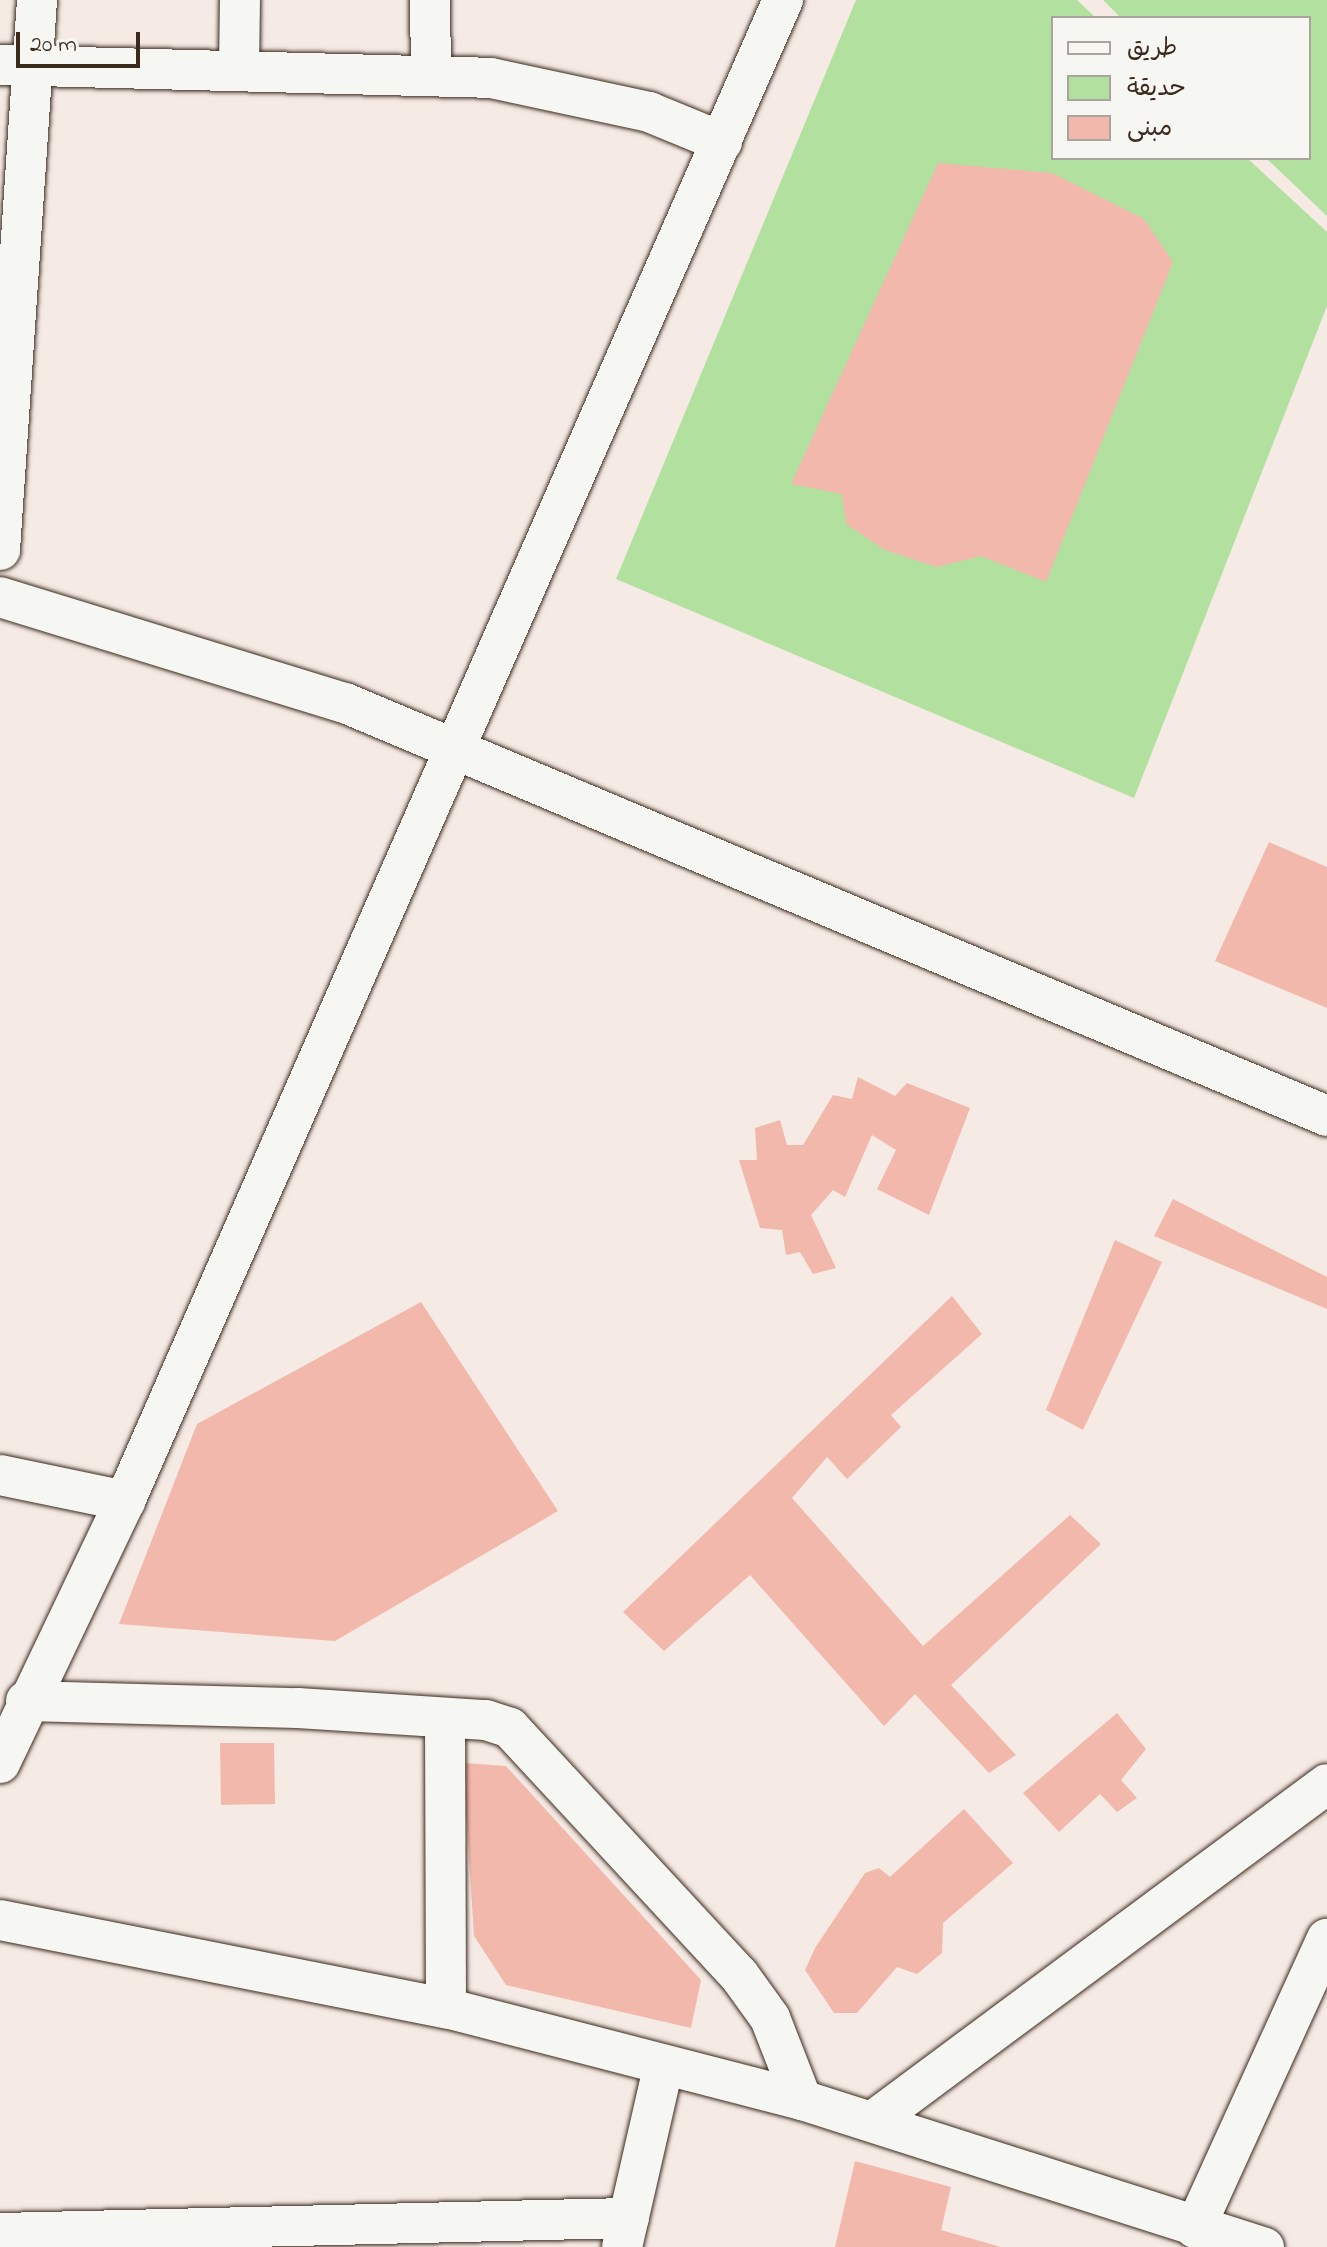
<!DOCTYPE html>
<meta charset="utf-8">
<style>
body{margin:0}
#map{position:relative;width:1327px;height:2247px;overflow:hidden;background:#f5eae4;font-family:"Indie Flower","Playpen Sans Arabic",sans-serif}
div>[style]{position:absolute}
[style*='--x']{left:calc(var(--x)*1px);top:calc(var(--y)*1px);width:calc(var(--w)*1px);rotate:calc(var(--a)*1deg)}
.green>*{inset:0;background:#b2e09f}
.building>*{inset:0;background:#f2b8ac}
.roads{filter:drop-shadow(0 0 2px #3b2a1e) drop-shadow(0 0 2px #3b2a1e)}
.minor>*{height:40px;margin:-20px;padding:0 20px;transform-origin:20px;border-radius:20px;background:#f6f6f2}
span{translate:-50% -50%;white-space:nowrap;text-align:center;line-height:1.15;-webkit-text-stroke:6px #f6f6f2;paint-order:stroke}
.legend{position:absolute;left:1051px;top:16px;width:260px;height:144px;box-sizing:border-box;background:#f6f6f2;border:2px solid #aba49d;margin:0;padding:10px 14px;list-style:none;font-size:24px;color:#3b2a1e}
.legend li{display:flex;align-items:center;gap:16px;height:40px}
.legend b{width:40px;border:2px solid #aba49d}
.scale{position:absolute;left:16px;top:32px;width:124px;height:36px;box-sizing:border-box;border:4px solid #3b2a1e;border-top:0;padding-left:10px;font-size:24px;line-height:28px;white-space:nowrap;color:#3b2a1e;-webkit-text-stroke:6px #f6f6f2;paint-order:stroke}
</style>
<div id="map">
<div class="green">
<div style="clip-path:polygon(856px 0,1077px 0,1096px 18px,1053px 18px,1053px 158px,1247px 158px,1327px 232px,1327px 306px,1134px 798px,616px 579px)"></div>
<div style="clip-path:polygon(1103px 0,1327px 0,1327px 216px,1266px 158px,1309px 158px,1309px 18px,1121px 18px)"></div>
</div>
<div class="building">
<div style="clip-path:polygon(938px 163px,1052px 173px,1144px 219px,1173px 262px,1046px 582px,981px 556px,937px 567px,885px 550px,846px 524px,842px 494px,791px 484px)"></div>
<div style="clip-path:polygon(1269px 842px,1327px 867px,1327px 1008px,1215px 961px)"></div>
<div style="clip-path:polygon(858px 1077px,895px 1096px,907px 1083px,970px 1108px,929px 1215px,877px 1189px,896px 1150px,872px 1135px,845px 1197px,833px 1190px,811px 1215px,836px 1268px,813px 1274px,800px 1252px,786px 1255px,782px 1230px,760px 1228px,739px 1160px,757px 1160px,755px 1128px,780px 1120px,787px 1145px,803px 1145px,833px 1095px,852px 1099px)"></div>
<div style="clip-path:polygon(1173px 1199px,1327px 1277px,1327px 1309px,1154px 1236px)"></div>
<div style="clip-path:polygon(1115px 1240px,1162px 1262px,1083px 1430px,1046px 1410px)"></div>
<div style="clip-path:polygon(952px 1296px,982px 1334px,891px 1415px,901px 1427px,847px 1479px,827px 1457px,792px 1498px,923px 1646px,1070px 1515px,1101px 1544px,951px 1685px,1016px 1755px,989px 1773px,915px 1694px,884px 1726px,750px 1575px,664px 1651px,623px 1612px)"></div>
<div style="clip-path:polygon(421px 1302px,558px 1511px,335px 1641px,119px 1624px,197px 1424px)"></div>
<div style="clip-path:polygon(1117px 1713px,1146px 1749px,1121px 1780px,1137px 1798px,1117px 1812px,1100px 1794px,1059px 1832px,1023px 1793px)"></div>
<div style="clip-path:polygon(220px 1743px,274px 1743px,275px 1804px,221px 1805px)"></div>
<div style="clip-path:polygon(463px 1763px,506px 1766px,701px 1980px,691px 2028px,506px 1985px,474px 1936px)"></div>
<div style="clip-path:polygon(964px 1809px,1013px 1863px,943px 1923px,942px 1953px,917px 1974px,897px 1967px,857px 2013px,834px 2013px,805px 1970px,815px 1948px,865px 1873px,879px 1868px,890px 1877px)"></div>
<div style="clip-path:polygon(855px 2161px,951px 2187px,941px 2230px,1001px 2247px,835px 2247px)"></div>
</div>
<div class="roads">
<div class="minor">
<div style="--x:430;--y:0;--w:76;--a:89.2"></div>
<div style="--x:0;--y:65;--w:491;--a:1.5"></div>
<div style="--x:491;--y:78;--w:162;--a:12.1"></div>
<div style="--x:649;--y:112;--w:79;--a:22.3"></div>
<div style="--x:239;--y:69;--w:69;--a:-89.2"></div>
<div style="--x:0;--y:550;--w:551;--a:-86.15"></div>
<div style="--x:0;--y:597;--w:361;--a:17.1"></div>
<div style="--x:345;--y:703;--w:1065;--a:22.81"></div>
<div style="--x:0;--y:1475;--w:128;--a:11.7"></div>
<div style="--x:26;--y:1701;--w:272;--a:1.5"></div>
<div style="--x:298;--y:1708;--w:188;--a:3.7"></div>
<div style="--x:486;--y:1720;--w:25;--a:18"></div>
<div style="--x:510;--y:1728;--w:337;--a:47.2"></div>
<div style="--x:739;--y:1975;--w:53;--a:54.2"></div>
<div style="--x:770;--y:2018;--w:88;--a:68.7"></div>
<div style="--x:445;--y:1718;--w:290;--a:89.8"></div>
<div style="--x:0;--y:1763;--w:290;--a:-64.5"></div>
<div style="--x:125;--y:1501;--w:1639;--a:-66.33"></div>
<div style="--x:0;--y:1920;--w:455;--a:11.2"></div>
<div style="--x:446;--y:2008;--w:368;--a:14.5"></div>
<div style="--x:802;--y:2100;--w:485;--a:17.7"></div>
<div style="--x:873;--y:2121;--w:565;--a:-36.59"></div>
<div style="--x:1195;--y:2228;--w:318;--a:-65.5"></div>
<div style="--x:0;--y:2233;--w:629;--a:-1.37"></div>
<div style="--x:622;--y:2247;--w:184;--a:-77.1"></div>
</div>
</div>
<ul class="legend">
<li><b style="height:10px;background:#f6f6f2"></b>طريق</li>
<li><b style="height:22px;background:#b2e09f"></b>حديقة</li>
<li><b style="height:22px;background:#f2b8ac"></b>مبنى</li>
</ul>
<div class="scale">20 m</div>
</div>
